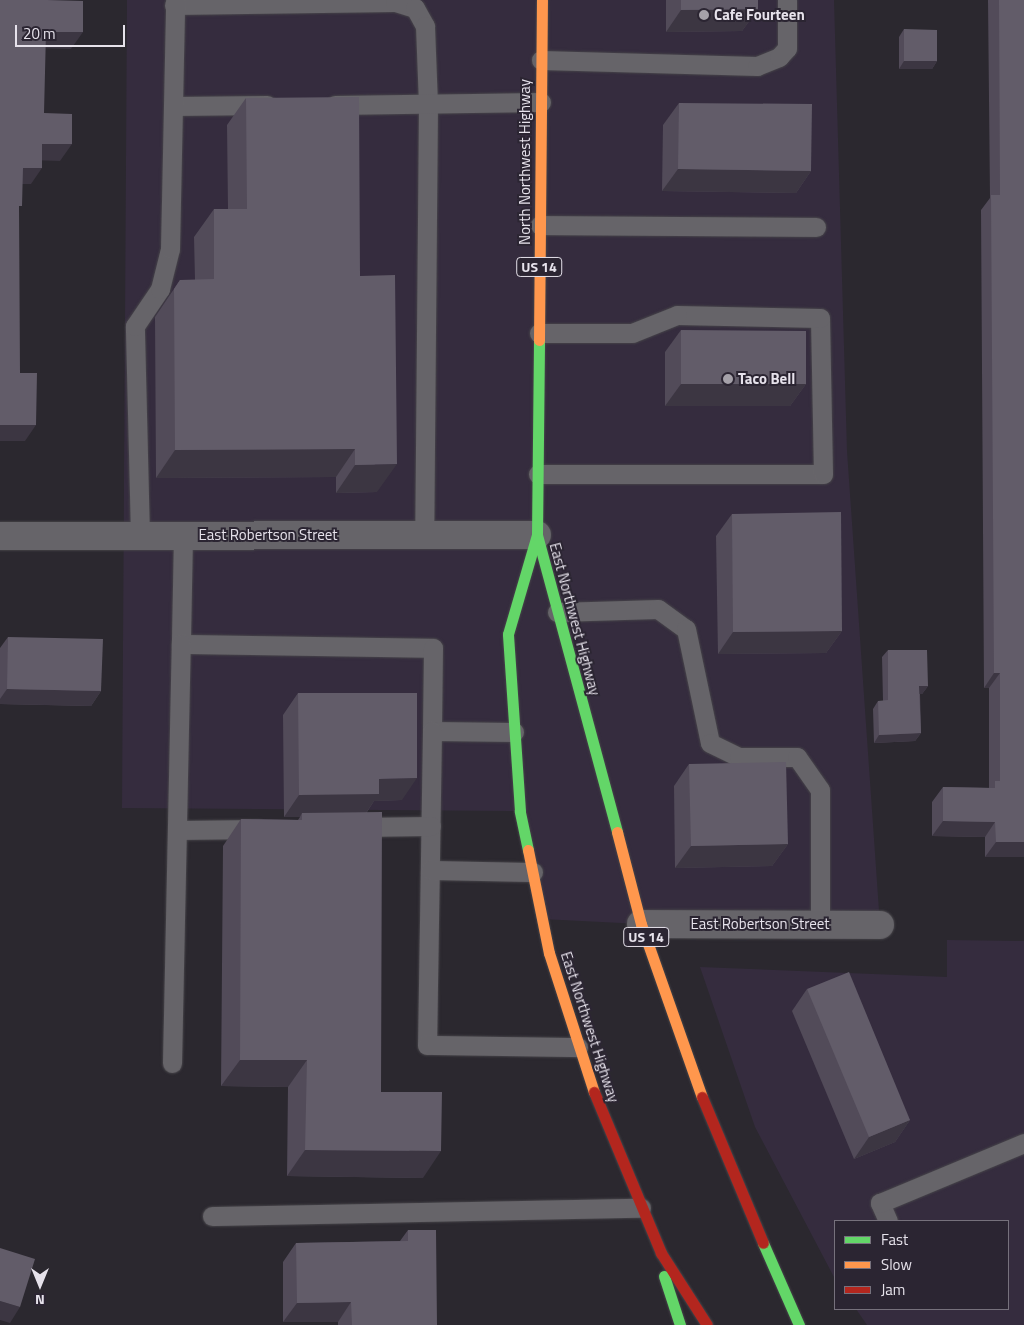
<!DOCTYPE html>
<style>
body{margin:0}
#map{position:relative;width:1024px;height:1325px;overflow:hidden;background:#2b282f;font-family:"Titillium Web",sans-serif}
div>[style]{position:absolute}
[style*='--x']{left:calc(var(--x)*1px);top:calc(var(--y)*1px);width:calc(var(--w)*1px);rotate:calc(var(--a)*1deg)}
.built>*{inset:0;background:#352c3e}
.roads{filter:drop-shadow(0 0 1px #464449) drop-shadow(0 0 1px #464449)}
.lane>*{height:19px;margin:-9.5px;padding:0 9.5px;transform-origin:9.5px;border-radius:9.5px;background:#666469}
.street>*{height:28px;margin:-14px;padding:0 14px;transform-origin:14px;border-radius:14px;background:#666469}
.fast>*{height:11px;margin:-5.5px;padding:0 5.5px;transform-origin:5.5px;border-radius:5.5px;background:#63d668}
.slow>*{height:11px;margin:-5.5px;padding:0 5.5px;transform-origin:5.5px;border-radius:5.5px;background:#ff974d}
.jam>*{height:11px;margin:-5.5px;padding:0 5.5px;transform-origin:5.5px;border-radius:5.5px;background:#b3261e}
.wall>*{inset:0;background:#524b59}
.shaded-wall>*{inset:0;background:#3c3642}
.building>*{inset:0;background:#625c69}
.dots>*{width:14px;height:14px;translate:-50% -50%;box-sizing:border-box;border:2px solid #2b2532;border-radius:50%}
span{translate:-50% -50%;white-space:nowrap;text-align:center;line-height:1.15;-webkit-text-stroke:4px #2b2532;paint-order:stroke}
.shield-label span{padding:1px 4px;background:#2b2532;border:1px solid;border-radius:4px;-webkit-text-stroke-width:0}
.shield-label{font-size:14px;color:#e6e2eb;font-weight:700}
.poi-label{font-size:15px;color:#e6e2eb;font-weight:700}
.left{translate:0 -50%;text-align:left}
.street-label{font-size:15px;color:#e6e2eb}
.legend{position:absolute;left:834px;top:1220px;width:175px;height:90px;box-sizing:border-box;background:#2b2532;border:1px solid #76717c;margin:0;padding:6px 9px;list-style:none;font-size:15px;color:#e6e2eb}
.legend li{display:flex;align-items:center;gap:10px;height:25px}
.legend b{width:25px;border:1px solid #76717c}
.north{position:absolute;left:15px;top:1260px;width:50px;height:50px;-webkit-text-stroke:4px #2b2532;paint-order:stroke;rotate:180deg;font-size:14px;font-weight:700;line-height:20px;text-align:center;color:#e6e2eb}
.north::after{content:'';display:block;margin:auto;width:18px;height:22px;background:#e6e2eb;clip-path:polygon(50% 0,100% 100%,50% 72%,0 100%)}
.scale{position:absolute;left:15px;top:25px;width:110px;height:22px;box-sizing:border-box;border:2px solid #e6e2eb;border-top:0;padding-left:6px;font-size:15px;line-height:18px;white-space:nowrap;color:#e6e2eb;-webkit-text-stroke:4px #2b2532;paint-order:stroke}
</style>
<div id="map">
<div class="built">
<div style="clip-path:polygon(127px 0,834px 0,847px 451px,880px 925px,641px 924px,542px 919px,520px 811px,122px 808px)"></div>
<div style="clip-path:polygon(947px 940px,1024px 941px,1024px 1325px,867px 1325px,856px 1309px,1008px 1309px,1008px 1221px,835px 1221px,835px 1279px,755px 1127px,700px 967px,947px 977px)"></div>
</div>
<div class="roads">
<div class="lane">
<div style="--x:174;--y:5;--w:221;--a:-0.8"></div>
<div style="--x:395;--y:2;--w:21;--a:17"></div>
<div style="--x:415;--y:8;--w:21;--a:61"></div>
<div style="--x:425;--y:26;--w:78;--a:87.8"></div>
<div style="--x:428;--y:104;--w:431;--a:90.5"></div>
<div style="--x:541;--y:60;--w:216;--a:1.6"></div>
<div style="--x:757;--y:66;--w:24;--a:-22"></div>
<div style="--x:779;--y:57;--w:12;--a:-48"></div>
<div style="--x:787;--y:48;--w:48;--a:-90"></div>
<div style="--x:335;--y:105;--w:206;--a:-0.8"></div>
<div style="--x:173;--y:106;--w:94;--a:-0.6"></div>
<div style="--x:540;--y:225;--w:276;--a:0.4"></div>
<div style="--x:538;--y:474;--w:285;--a:0"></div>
<div style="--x:823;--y:474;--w:156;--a:-91.1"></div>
<div style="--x:820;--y:318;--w:143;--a:-178.8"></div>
<div style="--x:677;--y:315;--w:48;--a:158.2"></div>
<div style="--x:632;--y:333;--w:93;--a:180"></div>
<div style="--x:183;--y:535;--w:109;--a:91.1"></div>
<div style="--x:181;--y:644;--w:252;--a:0.9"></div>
<div style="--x:433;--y:648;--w:83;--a:90.7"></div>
<div style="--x:432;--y:731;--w:82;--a:0.7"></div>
<div style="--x:140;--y:536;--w:210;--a:-91.4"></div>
<div style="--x:135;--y:326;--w:45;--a:-56"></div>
<div style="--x:160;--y:289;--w:41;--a:-76"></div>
<div style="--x:170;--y:249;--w:249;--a:-88.8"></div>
<div style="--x:557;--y:612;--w:101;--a:-1.7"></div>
<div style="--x:658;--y:609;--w:34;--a:36"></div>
<div style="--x:686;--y:629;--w:116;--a:78.1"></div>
<div style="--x:710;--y:743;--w:32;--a:26"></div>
<div style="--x:739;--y:757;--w:58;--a:0"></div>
<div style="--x:797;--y:757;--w:40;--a:55.1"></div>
<div style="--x:820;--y:790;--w:134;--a:90"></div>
<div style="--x:432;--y:731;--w:314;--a:90.9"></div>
<div style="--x:427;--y:1045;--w:151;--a:0.8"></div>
<div style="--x:358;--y:827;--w:73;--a:-0.8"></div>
<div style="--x:177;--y:830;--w:81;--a:-0.7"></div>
<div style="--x:430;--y:870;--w:103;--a:1.1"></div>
<div style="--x:172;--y:1063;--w:419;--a:-88.8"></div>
<div style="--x:212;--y:1216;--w:429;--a:-1.1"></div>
<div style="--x:888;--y:1221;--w:20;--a:-114"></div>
<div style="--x:880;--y:1203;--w:156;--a:-22.6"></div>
</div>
<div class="street">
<div style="--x:0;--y:536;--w:537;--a:-0.11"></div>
<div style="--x:641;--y:924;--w:239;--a:0.2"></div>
</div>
<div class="fast">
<div style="--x:537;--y:535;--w:308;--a:74.9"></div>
<div style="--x:528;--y:850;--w:40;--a:-102"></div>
<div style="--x:520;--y:811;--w:177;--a:-93.9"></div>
<div style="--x:508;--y:634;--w:103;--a:-73.7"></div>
<div style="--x:537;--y:535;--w:195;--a:-89.4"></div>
<div style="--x:763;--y:1243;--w:90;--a:66.3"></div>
<div style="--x:664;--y:1276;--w:52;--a:71.9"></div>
</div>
<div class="slow">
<div style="--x:539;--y:340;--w:340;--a:-89.5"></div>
<div style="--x:617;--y:832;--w:95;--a:75.4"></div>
<div style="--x:641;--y:924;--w:183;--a:70.6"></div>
<div style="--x:528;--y:850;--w:105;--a:78.5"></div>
<div style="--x:549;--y:953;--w:146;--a:72.1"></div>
</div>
<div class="jam">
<div style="--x:594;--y:1092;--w:174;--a:67.4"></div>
<div style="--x:661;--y:1253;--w:85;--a:57.4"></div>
<div style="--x:702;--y:1097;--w:158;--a:67.3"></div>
</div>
</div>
<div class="wall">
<div style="clip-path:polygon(666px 0,758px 0,758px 9px,742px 31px,666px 32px)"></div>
<div style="clip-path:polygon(988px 0,1024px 0,1024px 857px,985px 857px,985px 837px,932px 836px,932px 802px,943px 787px,989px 788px,989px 688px,984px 688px,981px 210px,990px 198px)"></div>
<div style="clip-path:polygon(904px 29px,937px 61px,932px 69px,899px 69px,899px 37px)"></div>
<div style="clip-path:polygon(246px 98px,360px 276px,377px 492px,336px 493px,336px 477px,156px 478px,155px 317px,180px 280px,195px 280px,194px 237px,214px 209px,228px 209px,227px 125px)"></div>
<div style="clip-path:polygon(679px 103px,811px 171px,796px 193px,662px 191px,663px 125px)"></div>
<div style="clip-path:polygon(681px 330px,806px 384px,790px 406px,665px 406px,665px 352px)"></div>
<div style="clip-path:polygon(732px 514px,842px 631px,826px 653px,718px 654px,716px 536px)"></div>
<div style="clip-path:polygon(8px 637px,101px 691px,91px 706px,0 704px,0 648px)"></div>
<div style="clip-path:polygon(888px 650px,928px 686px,922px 694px,920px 694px,921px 733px,915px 741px,874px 743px,873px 709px,878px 701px,883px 701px,882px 657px)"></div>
<div style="clip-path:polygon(298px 693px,402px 800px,374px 801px,367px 812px,381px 1092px,423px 1178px,287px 1176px,288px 1087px,221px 1086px,223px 846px,241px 819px,298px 820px,300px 817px,284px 817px,283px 715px)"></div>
<div style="clip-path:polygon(689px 764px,788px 844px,772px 866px,675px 868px,674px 786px)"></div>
<div style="clip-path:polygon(807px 989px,910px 1120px,895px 1142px,854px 1159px,792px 1011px)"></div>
<div style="clip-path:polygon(408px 1230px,437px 1325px,338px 1325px,338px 1322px,283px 1322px,283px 1262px,296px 1243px,400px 1241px)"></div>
</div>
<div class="shaded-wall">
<div style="clip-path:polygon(758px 9px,742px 31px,666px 32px,681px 10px)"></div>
<div style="clip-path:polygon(46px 32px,83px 32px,71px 49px,34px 48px)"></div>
<div style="clip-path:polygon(904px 61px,937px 61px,932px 69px,899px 69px)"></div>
<div style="clip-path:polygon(42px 144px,72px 144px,60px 161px,31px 160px)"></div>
<div style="clip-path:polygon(23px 168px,42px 168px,31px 184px,11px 184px)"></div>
<div style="clip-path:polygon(678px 169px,811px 171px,796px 193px,662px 191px)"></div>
<div style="clip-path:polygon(681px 384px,806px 384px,790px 406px,665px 406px)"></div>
<div style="clip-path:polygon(0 425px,36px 425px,25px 441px,0 441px)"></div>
<div style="clip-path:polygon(355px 449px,336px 477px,156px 478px,175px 450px)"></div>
<div style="clip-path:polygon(397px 464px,377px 492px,336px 493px,355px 465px)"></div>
<div style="clip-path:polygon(842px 631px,826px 653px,718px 654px,733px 632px)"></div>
<div style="clip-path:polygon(994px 673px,1000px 673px,989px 688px,984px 688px)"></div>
<div style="clip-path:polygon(919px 686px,928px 686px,922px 694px,914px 694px)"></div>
<div style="clip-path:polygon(7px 689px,101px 691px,91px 706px,0 704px,0 699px)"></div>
<div style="clip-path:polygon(921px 733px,915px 741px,874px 743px,879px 735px)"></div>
<div style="clip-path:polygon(417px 778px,402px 800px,374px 801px,364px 816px,302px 813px,300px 817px,284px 817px,299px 795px,379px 779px)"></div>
<div style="clip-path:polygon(943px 821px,995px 822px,985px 837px,932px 836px)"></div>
<div style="clip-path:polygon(996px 842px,1024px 842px,1024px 857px,985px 857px)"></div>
<div style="clip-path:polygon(788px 844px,772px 866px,675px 868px,691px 846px)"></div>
<div style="clip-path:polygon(240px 1060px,307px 1060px,288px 1087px,221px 1086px)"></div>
<div style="clip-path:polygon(910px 1120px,895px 1142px,854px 1159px,869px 1137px)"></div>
<div style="clip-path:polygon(305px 1150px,441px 1151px,423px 1178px,287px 1176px)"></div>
<div style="clip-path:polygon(0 1301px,20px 1307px,10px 1323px,0 1320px)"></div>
<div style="clip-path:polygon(351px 1302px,338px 1322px,283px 1322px,297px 1303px)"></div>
</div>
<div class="building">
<div style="clip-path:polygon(0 0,47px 0,83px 1px,83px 32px,46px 32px,44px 113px,72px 114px,72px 144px,42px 144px,42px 168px,23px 168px,22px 206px,19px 206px,20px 373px,37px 373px,36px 425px,0 425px)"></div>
<div style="clip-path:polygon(681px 0,758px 0,758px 9px,681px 10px)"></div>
<div style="clip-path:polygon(999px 0,1024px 0,1024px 842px,996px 842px,995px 822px,943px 821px,943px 787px,995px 788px,995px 781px,1000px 781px,1000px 673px,994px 673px,991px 195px,1000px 195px)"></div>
<div style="clip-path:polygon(904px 29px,937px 30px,937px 61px,904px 61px)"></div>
<div style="clip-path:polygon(359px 97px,360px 276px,395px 275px,397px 464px,355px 465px,355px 449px,175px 450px,174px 289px,180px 280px,214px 279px,214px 209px,247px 209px,246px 98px)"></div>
<div style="clip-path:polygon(679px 103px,812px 104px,811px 171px,678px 169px)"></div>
<div style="clip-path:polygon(681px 330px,806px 331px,806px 384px,681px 384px)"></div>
<div style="clip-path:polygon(841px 512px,842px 631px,733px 632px,732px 514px)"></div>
<div style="clip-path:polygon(8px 637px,103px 639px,101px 691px,7px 689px)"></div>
<div style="clip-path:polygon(888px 650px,927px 650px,928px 686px,919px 686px,921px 733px,879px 735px,878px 701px,888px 700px)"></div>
<div style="clip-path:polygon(298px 693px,417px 693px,417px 778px,379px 779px,379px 794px,299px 795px)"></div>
<div style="clip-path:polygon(786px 762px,788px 844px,691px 846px,689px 764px)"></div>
<div style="clip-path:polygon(382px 812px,381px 1092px,442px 1092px,441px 1151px,305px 1150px,307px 1060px,240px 1060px,241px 819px,302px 820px,302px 813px)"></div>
<div style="clip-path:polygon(849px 972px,910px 1120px,869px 1137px,807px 989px)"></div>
<div style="clip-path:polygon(408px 1230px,436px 1230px,437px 1325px,352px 1325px,351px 1302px,297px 1303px,296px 1243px,408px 1241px)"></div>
<div style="clip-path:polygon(0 1248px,35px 1259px,20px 1307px,0 1301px)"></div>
</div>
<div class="dots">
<div style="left:704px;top:15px;background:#a5a1a9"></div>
<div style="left:728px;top:379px;background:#a5a1a9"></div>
</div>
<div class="shield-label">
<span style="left:539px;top:267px">US 14</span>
<span style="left:646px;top:937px">US 14</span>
</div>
<div class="poi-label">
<span class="left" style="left:714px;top:15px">Cafe Fourteen</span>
<span class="left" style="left:738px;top:379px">Taco Bell</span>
</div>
<div class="street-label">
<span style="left:525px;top:162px;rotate:-90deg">North Northwest Highway</span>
<span style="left:268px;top:535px">East Robertson Street</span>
<span style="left:575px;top:619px;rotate:75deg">East Northwest Highway</span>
<span style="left:760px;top:924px">East Robertson Street</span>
<span style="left:590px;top:1027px;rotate:72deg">East Northwest Highway</span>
</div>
<ul class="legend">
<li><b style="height:6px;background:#63d668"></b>Fast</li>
<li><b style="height:6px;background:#ff974d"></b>Slow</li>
<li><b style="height:6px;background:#b3261e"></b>Jam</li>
</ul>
<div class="north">N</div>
<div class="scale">20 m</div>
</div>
